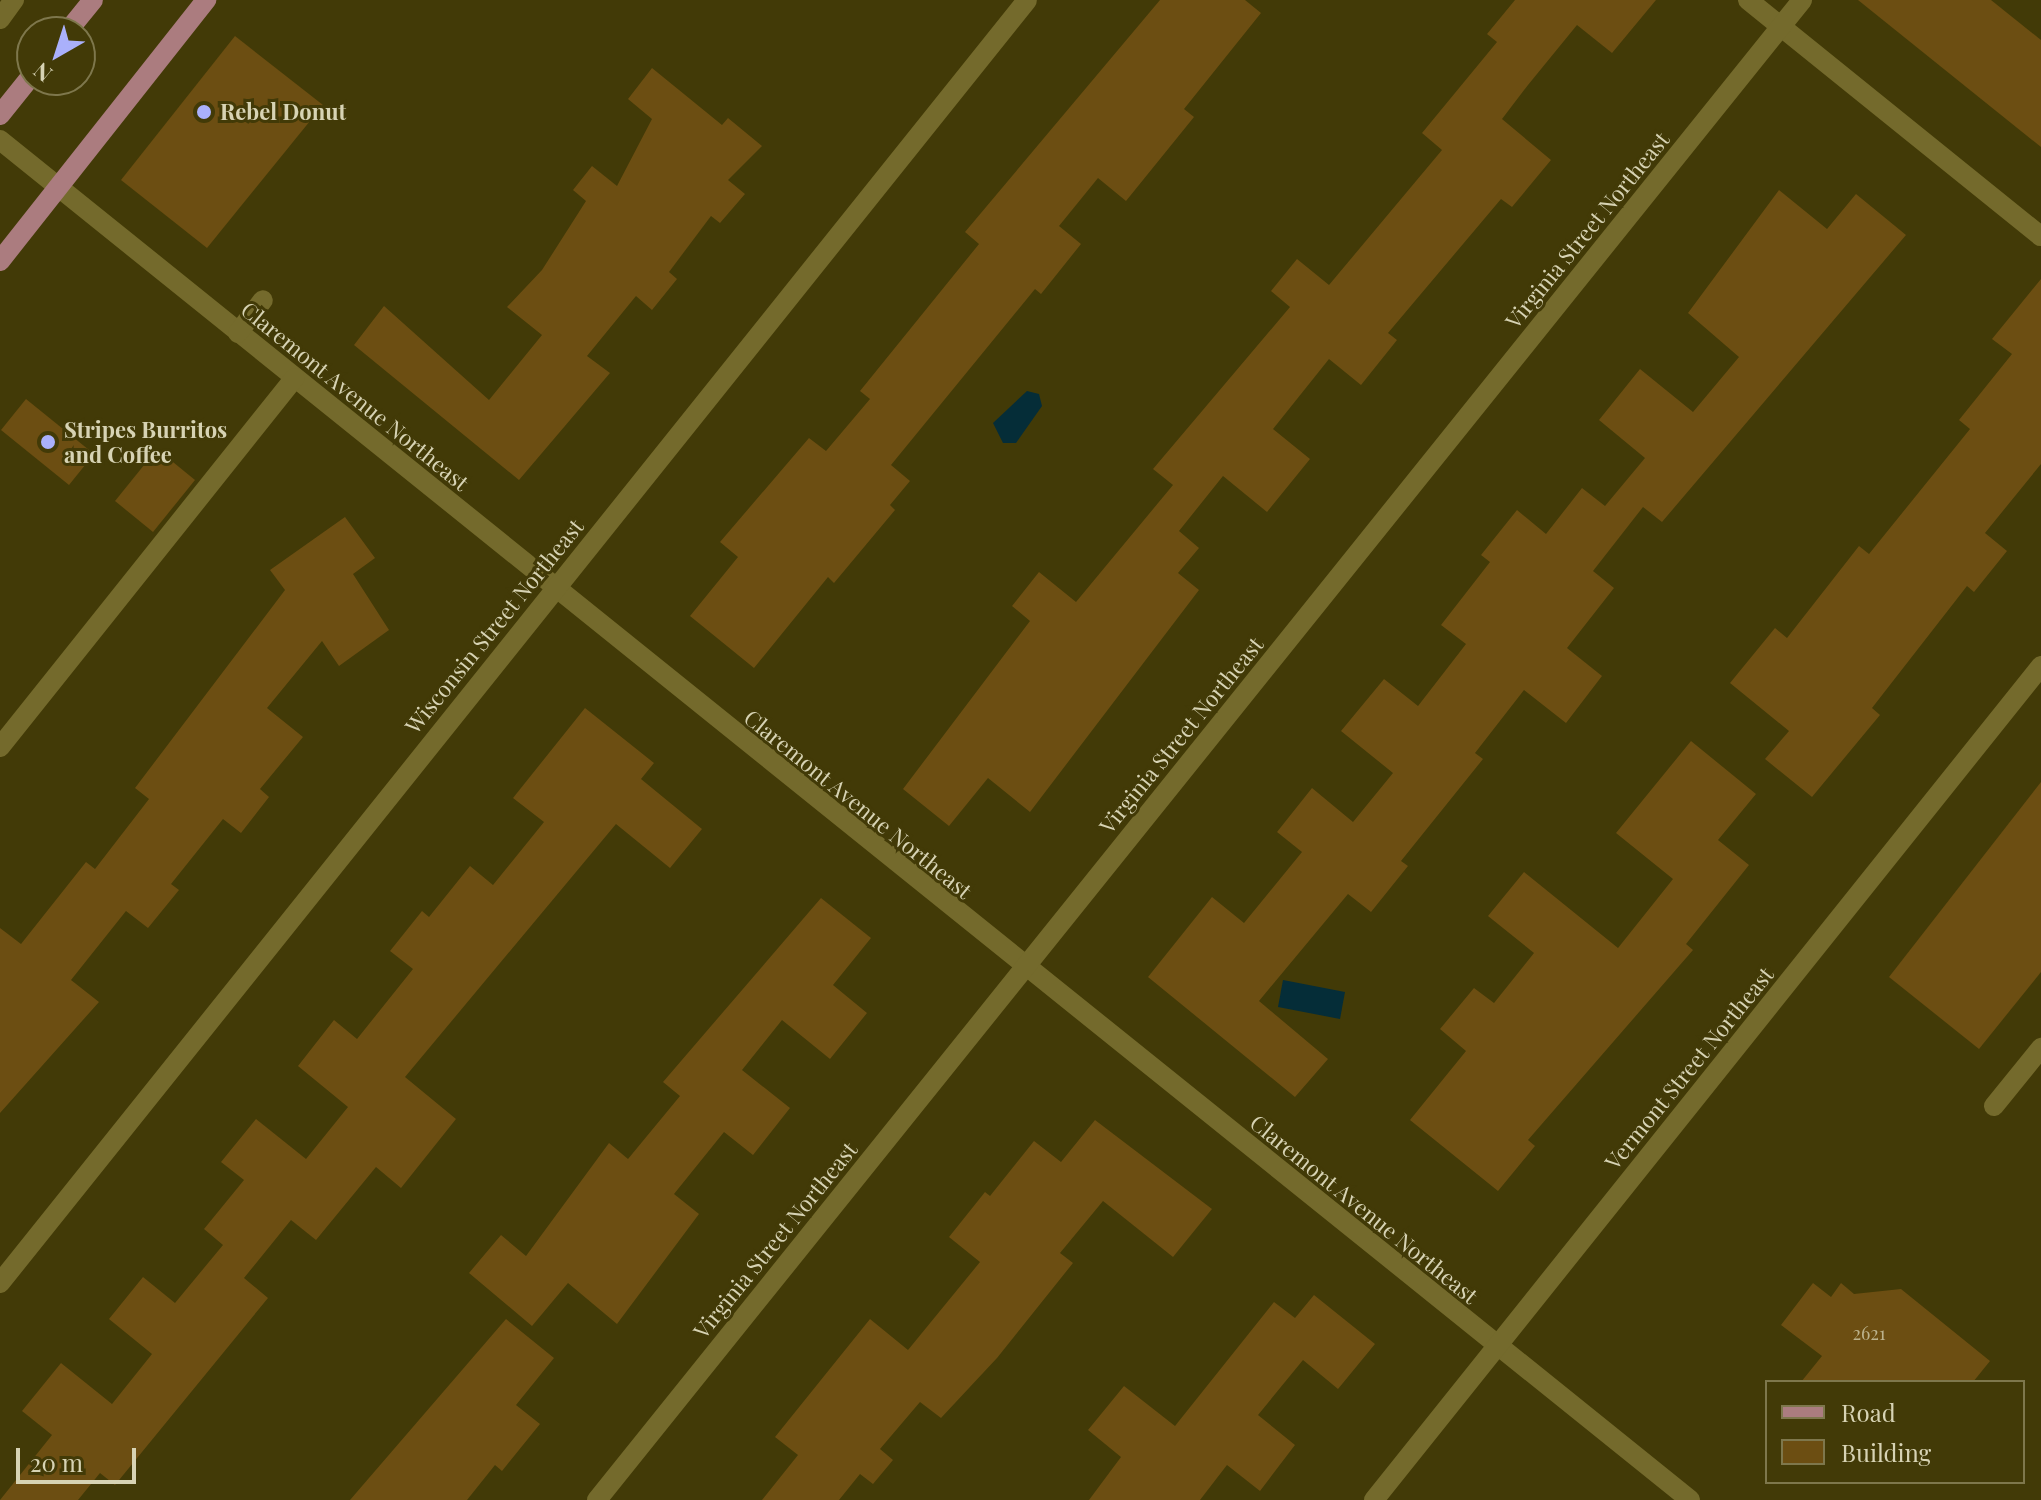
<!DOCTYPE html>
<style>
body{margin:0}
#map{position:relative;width:2041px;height:1500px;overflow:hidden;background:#423a07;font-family:"Playfair Display",serif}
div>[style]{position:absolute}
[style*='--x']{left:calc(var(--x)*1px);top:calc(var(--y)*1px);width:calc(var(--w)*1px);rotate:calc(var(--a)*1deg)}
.water>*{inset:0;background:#052d38}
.building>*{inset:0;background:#6c4e12}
.minor>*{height:20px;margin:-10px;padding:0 10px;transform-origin:10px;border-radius:10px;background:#746a2c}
.major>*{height:20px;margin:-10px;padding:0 10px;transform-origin:10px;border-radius:10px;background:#ab7c7f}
.dots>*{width:22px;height:22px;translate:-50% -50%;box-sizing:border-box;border:4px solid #423a07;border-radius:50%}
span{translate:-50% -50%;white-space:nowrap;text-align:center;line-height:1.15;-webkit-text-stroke:6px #423a07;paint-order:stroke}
.number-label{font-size:18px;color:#bcb28c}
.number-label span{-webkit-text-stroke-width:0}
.poi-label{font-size:22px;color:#d7d3b4;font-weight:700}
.left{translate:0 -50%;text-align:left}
.street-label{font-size:22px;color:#d7d3b4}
.legend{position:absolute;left:1765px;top:1380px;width:260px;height:104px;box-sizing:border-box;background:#423a07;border:2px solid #7e774c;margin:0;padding:10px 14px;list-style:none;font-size:24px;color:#d7d3b4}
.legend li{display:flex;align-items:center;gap:16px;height:40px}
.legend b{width:40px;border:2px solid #7e774c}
.north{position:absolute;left:16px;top:16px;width:80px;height:80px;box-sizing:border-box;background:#423a07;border:2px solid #7e774c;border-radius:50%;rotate:219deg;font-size:22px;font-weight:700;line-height:32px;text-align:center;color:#d7d3b4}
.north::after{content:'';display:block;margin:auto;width:28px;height:36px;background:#aab0fb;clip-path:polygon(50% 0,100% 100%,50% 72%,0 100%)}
.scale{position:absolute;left:16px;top:1448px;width:120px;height:36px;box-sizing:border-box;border:4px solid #d7d3b4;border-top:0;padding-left:10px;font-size:24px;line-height:28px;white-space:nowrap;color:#d7d3b4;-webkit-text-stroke:6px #423a07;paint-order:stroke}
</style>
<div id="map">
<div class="water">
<div style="clip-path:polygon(1027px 391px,1039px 394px,1042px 406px,1016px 443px,1003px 443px,993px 423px)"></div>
<div style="clip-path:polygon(1283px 980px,1345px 992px,1340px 1019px,1278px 1007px)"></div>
</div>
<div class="building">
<div style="clip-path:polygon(1160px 0,1245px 0,1261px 13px,1184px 109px,1194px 117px,1126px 201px,1098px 178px,1059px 226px,1081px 244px,1041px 294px,1035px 289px,891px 465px,910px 481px,890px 505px,895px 510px,834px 583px,828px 577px,754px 668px,690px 616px,738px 557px,720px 542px,809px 438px,826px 451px,870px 399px,860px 391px,979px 244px,965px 232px)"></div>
<div style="clip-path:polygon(1515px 0,1656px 0,1612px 53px,1577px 25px,1528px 85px,1502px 119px,1551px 160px,1512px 207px,1501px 199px,1388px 333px,1397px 340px,1361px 385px,1329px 359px,1273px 429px,1310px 459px,1267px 512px,1223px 476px,1179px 531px,1199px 548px,1178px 573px,1199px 590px,1030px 812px,988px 778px,949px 826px,903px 789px,1030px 621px,1012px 606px,1039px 572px,1076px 602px,1173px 485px,1153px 469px,1290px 307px,1271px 291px,1297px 259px,1329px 285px,1442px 150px,1422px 133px,1497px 42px,1487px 34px)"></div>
<div style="clip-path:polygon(1858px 0,1991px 0,2041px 40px,2041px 147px)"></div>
<div style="clip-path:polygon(235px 36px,323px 105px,207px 248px,121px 180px)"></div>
<div style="clip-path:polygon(652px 68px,722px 125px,728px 118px,762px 146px,728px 180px,745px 194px,720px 223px,711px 216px,669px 272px,677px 279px,652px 310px,636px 296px,587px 356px,610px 373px,519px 480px,354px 345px,384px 306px,489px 400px,542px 335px,507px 307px,542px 270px,586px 201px,573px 190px,592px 166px,617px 186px,652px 119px,628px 99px)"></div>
<div style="clip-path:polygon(1779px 190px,1827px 229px,1856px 194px,1906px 235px,1662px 522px,1643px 507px,1593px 571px,1614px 588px,1567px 648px,1602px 676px,1566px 723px,1524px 690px,1475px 753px,1483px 759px,1401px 861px,1408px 866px,1371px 912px,1348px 894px,1259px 1001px,1328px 1059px,1295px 1097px,1148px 977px,1212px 897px,1244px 923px,1302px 852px,1277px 832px,1312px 788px,1353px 822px,1393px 773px,1341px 731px,1384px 679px,1418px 706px,1466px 644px,1441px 625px,1490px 562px,1481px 555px,1517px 510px,1546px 534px,1582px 488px,1605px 506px,1645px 458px,1599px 420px,1640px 369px,1693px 412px,1739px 357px,1688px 313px)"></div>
<div style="clip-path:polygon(2041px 279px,2041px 464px,1985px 533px,2007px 551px,1974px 592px,1967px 586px,1872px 708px,1880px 715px,1812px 797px,1765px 759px,1789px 731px,1730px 683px,1775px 628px,1787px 638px,1859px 546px,1869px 554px,1970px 429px,1959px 420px,2012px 354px,1992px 339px)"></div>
<div style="clip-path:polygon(26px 399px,94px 454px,69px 485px,1px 430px)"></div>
<div style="clip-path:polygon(157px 449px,195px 480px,153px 532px,115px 501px)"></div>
<div style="clip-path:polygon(345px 517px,375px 558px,353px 574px,389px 630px,339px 666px,322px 641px,267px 708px,303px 737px,260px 789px,269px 797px,241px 833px,223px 819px,171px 884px,179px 890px,148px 928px,126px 911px,71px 980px,99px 1002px,0 1113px,0 928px,21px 944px,86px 862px,95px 869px,149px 799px,135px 788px,285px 590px,270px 570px)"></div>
<div style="clip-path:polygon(585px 708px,654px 763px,641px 779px,702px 829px,670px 868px,616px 824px,405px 1077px,456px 1119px,401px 1188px,376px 1167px,316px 1240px,291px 1220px,244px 1278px,268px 1298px,115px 1485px,100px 1473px,78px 1500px,0 1500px,52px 1435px,22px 1411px,61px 1363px,112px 1404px,152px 1354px,109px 1319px,143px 1277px,175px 1303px,223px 1245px,204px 1229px,244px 1180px,221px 1162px,256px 1119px,306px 1159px,348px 1107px,298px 1066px,334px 1020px,357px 1039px,413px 969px,390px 951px,422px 911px,429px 917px,470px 866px,493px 885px,544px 822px,513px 798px)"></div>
<div style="clip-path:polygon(1691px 741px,1756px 794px,1718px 840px,1749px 865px,1686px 944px,1693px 950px,1528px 1140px,1535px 1146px,1498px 1191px,1410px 1120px,1466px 1051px,1440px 1029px,1474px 988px,1494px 1003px,1534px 953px,1488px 916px,1524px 872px,1618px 948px,1673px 879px,1616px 833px)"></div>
<div style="clip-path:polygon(2041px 782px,2041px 972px,1979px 1049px,1889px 977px)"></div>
<div style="clip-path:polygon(821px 898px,871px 938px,833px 985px,867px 1013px,830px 1059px,782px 1020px,742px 1070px,790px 1108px,753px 1155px,724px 1132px,674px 1194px,699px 1214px,617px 1324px,568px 1283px,532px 1326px,469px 1273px,501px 1235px,526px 1256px,609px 1143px,628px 1159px,680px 1096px,663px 1082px)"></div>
<div style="clip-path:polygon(1095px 1120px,1212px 1209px,1173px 1257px,1103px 1201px,1060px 1253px,1073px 1263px,997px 1358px,941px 1418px,920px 1402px,880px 1449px,893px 1460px,873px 1484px,860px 1474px,839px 1500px,762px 1500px,798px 1455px,775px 1437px,870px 1319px,908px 1350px,980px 1262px,949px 1237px,985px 1192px,990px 1196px,1034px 1141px,1061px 1162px)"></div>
<div style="clip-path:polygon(1813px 1283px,1831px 1297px,1841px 1283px,1854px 1294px,1901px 1289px,1990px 1361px,1973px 1382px,1801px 1382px,1822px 1356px,1781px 1325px)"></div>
<div style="clip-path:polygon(1314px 1295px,1375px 1344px,1338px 1389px,1303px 1360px,1258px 1415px,1295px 1445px,1260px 1491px,1227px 1465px,1200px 1500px,1089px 1500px,1121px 1457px,1088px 1430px,1124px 1386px,1175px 1426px,1274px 1302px,1295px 1318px)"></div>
<div style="clip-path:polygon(506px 1319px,554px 1358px,516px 1405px,540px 1424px,502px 1471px,495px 1465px,467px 1500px,350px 1500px)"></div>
</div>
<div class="minor">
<div style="--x:1748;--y:0;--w:376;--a:38.9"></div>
<div style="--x:0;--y:19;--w:24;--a:-54"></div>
<div style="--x:0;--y:140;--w:2169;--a:38.82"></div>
<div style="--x:238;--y:333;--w:41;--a:-52.9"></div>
<div style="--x:0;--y:747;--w:472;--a:-51.4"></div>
<div style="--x:1994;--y:1106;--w:75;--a:-51"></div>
<div style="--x:0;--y:1283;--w:1643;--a:-51.32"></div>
<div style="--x:597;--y:1500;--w:1924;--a:-51.22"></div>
<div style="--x:1374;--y:1500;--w:1068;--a:-51.35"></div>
</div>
<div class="major">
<div style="--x:67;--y:32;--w:41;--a:-50.9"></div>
<div style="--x:0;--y:115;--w:51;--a:-51.3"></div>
<div style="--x:0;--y:261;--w:333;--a:-51.7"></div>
</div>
<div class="dots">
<div style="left:204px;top:112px;background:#aab0fb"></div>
<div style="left:48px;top:442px;background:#aab0fb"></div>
</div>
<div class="number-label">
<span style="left:1869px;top:1333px">2621</span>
</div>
<div class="poi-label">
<span class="left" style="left:220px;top:112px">Rebel Donut</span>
<span class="left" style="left:64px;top:442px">Stripes Burritos<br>and Coffee</span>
</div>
<div class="street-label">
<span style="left:1587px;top:230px;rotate:-51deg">Virginia Street Northeast</span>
<span style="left:355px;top:396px;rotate:39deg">Claremont Avenue Northeast</span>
<span style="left:494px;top:626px;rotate:-51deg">Wisconsin Street Northeast</span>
<span style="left:1181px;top:735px;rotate:-51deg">Virginia Street Northeast</span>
<span style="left:858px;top:804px;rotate:39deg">Claremont Avenue Northeast</span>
<span style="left:1689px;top:1068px;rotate:-51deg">Vermont Street Northeast</span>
<span style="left:1364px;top:1209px;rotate:39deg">Claremont Avenue Northeast</span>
<span style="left:775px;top:1240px;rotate:-51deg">Virginia Street Northeast</span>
</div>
<ul class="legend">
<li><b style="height:10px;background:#ab7c7f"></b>Road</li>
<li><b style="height:22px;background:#6c4e12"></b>Building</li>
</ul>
<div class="north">N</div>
<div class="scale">20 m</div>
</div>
